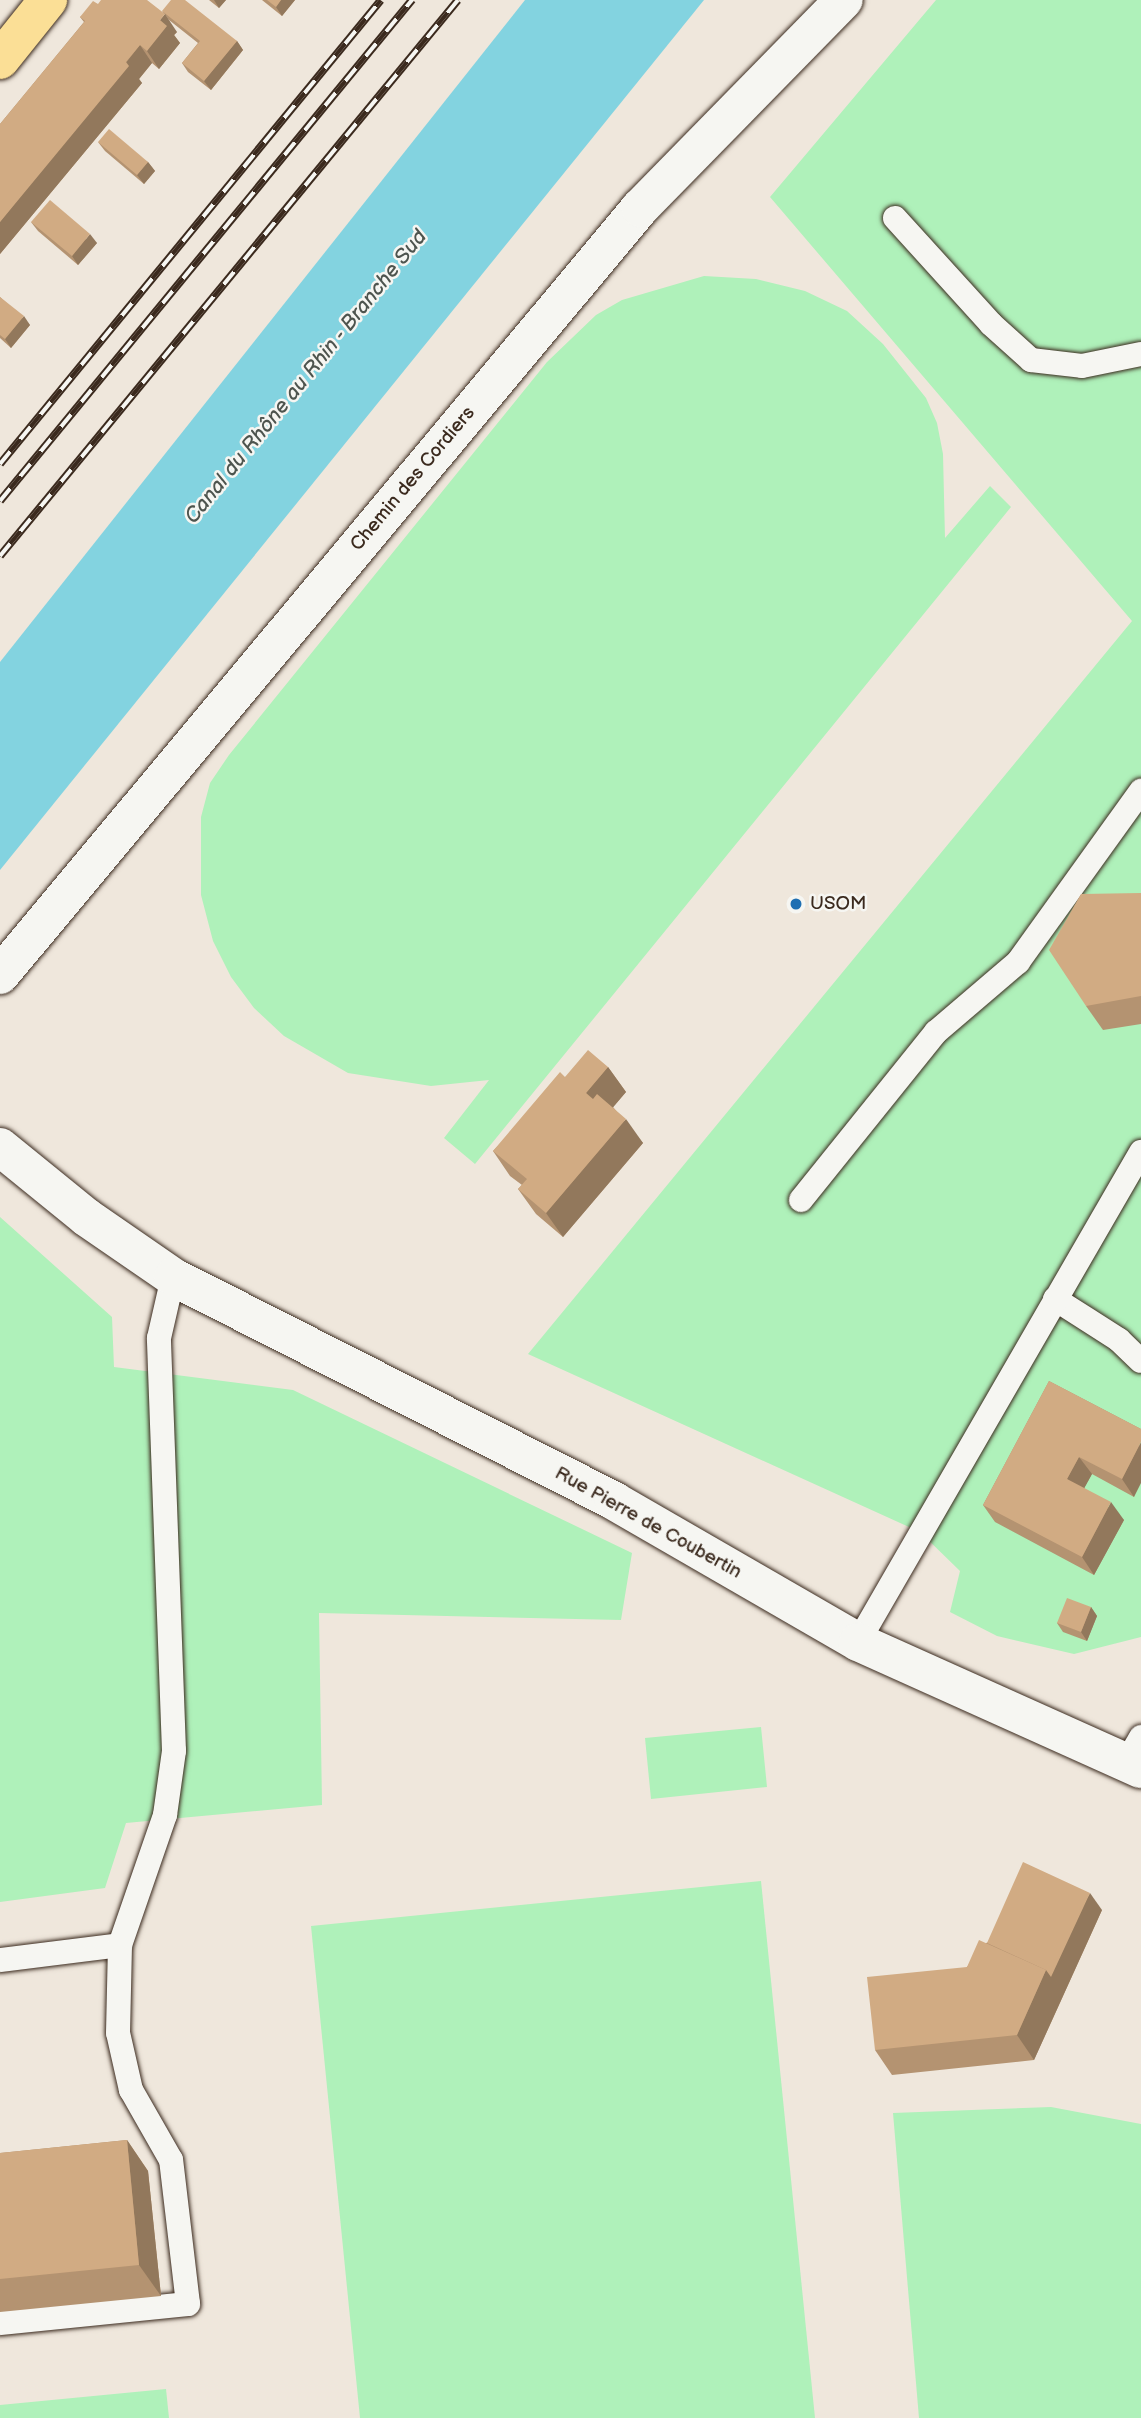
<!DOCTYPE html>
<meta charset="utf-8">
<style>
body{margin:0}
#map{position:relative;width:1141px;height:2418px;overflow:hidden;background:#efe7dc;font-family:"Balsamiq Sans",sans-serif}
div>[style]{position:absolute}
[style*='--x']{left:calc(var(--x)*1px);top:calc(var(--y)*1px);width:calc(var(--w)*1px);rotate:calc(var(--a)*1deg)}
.green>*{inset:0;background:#aff1ba}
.water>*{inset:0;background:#83d3e0}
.roads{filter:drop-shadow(0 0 2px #3b2a1e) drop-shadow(0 0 2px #3b2a1e)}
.service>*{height:24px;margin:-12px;padding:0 12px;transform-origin:12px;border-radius:12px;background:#f6f6f2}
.minor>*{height:38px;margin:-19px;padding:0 19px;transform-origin:19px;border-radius:19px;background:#f6f6f2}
.tertiary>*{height:38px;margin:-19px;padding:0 19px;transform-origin:19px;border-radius:19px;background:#f6f6f2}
.primary>*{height:38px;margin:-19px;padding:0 19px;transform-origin:19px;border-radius:19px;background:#fbdf96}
.rail>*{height:8px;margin-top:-4px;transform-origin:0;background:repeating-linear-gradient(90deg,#f6f6f2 0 16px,#3b2a1e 0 32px);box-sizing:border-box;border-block:2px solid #3b2a1e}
.wall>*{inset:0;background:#b49371}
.shaded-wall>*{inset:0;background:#92785c}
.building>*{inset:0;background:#d1ab83}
.dots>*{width:19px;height:19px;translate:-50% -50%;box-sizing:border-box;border:4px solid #f6f6f2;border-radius:50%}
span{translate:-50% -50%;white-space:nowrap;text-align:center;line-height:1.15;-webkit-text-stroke:5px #f6f6f2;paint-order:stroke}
.street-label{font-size:19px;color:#3b2a1e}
.poi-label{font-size:19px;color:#3b2a1e}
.left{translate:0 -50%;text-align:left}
.water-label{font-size:21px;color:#4d544e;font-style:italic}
</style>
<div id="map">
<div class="green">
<div style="clip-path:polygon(936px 0,1141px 0,1141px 1637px,1074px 1654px,997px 1636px,950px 1612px,960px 1571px,920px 1532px,528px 1354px,1132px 621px,770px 197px)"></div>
<div style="clip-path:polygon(704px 276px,756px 279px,805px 291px,847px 311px,883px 344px,926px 398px,937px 423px,943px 454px,945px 538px,990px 486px,1011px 507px,475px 1164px,444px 1138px,489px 1080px,431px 1086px,348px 1073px,284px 1036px,254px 1008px,231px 977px,213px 941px,201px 895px,201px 817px,210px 783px,229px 755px,547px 362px,596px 315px,622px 300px)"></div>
<div style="clip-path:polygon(0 1217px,112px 1317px,114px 1367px,293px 1390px,632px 1553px,621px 1620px,319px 1613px,322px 1805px,126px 1823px,105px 1888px,0 1902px)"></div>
<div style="clip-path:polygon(761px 1727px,767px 1787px,651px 1799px,645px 1738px)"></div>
<div style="clip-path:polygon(761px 1881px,815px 2418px,360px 2418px,311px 1926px)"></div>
<div style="clip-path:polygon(1051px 2107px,1141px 2124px,1141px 2418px,919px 2418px,893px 2113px)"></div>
<div style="clip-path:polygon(166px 2389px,169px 2418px,0 2418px,0 2405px)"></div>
</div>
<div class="water">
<div style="clip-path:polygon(525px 0,704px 0,0 870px,0 662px)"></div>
</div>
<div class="roads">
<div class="service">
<div style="--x:895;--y:218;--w:143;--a:47.8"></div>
<div style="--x:991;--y:324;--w:54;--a:42"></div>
<div style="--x:1031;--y:360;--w:51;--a:6.7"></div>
<div style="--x:1082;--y:366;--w:60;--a:-11.5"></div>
<div style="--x:801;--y:1200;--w:216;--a:-51.2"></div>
<div style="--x:936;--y:1032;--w:108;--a:-40.5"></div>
<div style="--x:1018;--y:962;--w:211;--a:-54.3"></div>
<div style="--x:1055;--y:1299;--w:76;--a:32.6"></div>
<div style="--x:1119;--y:1340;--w:30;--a:44"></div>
<div style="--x:858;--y:1642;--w:566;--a:-59.99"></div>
<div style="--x:1126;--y:1763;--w:30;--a:-60"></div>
<div style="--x:0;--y:1960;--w:121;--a:-7.1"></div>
<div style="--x:0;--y:2323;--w:189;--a:-5.8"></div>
<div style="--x:188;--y:2304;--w:145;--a:-96.7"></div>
<div style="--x:171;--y:2160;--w:81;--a:-119.7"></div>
<div style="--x:131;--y:2090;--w:58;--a:-102.8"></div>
<div style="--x:118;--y:2033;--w:88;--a:-88.7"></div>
<div style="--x:120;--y:1945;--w:138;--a:-70.9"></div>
<div style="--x:165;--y:1815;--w:65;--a:-82"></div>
<div style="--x:174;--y:1751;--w:413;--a:-92.1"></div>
<div style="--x:159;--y:1338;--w:63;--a:-77.1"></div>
</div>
<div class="minor">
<div style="--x:0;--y:1147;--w:111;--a:39.1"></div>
<div style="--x:86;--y:1217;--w:106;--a:34.6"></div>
<div style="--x:173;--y:1277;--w:495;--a:26.9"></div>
<div style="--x:614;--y:1501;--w:282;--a:30"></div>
<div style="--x:858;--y:1642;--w:310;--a:24.2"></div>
</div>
<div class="tertiary">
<div style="--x:0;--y:975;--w:999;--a:-50.16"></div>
<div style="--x:640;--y:208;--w:291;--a:-45.6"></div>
</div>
<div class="primary">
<div style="--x:0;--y:60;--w:77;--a:-51.3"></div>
</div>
</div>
<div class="rail">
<div style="--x:0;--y:464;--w:600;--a:-50.61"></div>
<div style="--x:0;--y:501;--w:649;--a:-50.57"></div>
<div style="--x:0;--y:556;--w:720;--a:-50.52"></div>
</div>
<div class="wall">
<div style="clip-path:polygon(209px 0,226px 0,219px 8px)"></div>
<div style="clip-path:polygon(262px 0,295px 0,282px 16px)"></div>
<div style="clip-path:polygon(98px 4px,177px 32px,174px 35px,180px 43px,159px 69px,152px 63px,139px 79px,142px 83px,0 254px,0 124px,84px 22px,80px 17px)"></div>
<div style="clip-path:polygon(162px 11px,237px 41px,243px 50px,211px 90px,188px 72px,182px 63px,198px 43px,169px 20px)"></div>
<div style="clip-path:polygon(98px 142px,148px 162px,155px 171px,144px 184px,105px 151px)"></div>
<div style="clip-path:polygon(31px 222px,97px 243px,78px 265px,38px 231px)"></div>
<div style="clip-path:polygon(0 297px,30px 325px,11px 348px,0 338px)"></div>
<div style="clip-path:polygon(1141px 893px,1141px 1024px,1103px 1030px,1086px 1006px)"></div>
<div style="clip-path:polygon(608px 1067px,626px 1092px,613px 1107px,643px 1143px,563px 1237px,536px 1214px,518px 1189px,522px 1185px,510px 1176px,493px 1151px,565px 1077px)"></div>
<div style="clip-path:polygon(1049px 1381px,1141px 1429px,1134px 1497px,1092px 1474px,1084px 1488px,1124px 1520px,1094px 1575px,995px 1522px,983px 1505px)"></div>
<div style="clip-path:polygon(1091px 1607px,1097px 1616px,1087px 1641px,1063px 1632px,1057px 1623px)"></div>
<div style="clip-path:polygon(1102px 1910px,1034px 2060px,892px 2075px,875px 2050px,967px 1967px,986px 1943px)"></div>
<div style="clip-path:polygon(127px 2140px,148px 2171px,161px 2296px,0 2312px,0 2153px)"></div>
</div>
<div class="shaded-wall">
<div style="clip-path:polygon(214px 0,226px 0,219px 8px)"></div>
<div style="clip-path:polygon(281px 0,295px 0,282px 16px,276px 7px)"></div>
<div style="clip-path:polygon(165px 14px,177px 32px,174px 35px,180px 43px,159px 69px,147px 51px,160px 20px)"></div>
<div style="clip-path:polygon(237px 41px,243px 50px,211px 90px,204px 81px)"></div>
<div style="clip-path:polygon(140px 45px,152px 63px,139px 79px,142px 83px,0 254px,0 222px)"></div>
<div style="clip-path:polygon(148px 162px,155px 171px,144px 184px,137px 175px)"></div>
<div style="clip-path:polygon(90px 234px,97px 243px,78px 265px,72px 256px)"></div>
<div style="clip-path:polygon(24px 316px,30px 325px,11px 348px,5px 339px)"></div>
<div style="clip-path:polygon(608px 1067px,626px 1092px,604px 1118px,586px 1093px)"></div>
<div style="clip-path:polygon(626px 1119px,643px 1143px,563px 1237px,546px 1213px)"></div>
<div style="clip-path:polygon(1141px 1442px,1141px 1483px,1134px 1497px,1122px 1479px)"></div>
<div style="clip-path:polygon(1079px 1457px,1092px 1474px,1080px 1496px,1067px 1479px)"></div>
<div style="clip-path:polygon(1111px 1502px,1124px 1520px,1094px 1575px,1082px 1557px)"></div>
<div style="clip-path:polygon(1091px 1607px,1097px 1616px,1087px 1641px,1081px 1632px)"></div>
<div style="clip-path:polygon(1090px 1893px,1102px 1910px,1034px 2060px,1017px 2035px,1046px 1970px)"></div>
<div style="clip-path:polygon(127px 2140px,148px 2171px,161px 2296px,139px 2265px)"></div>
</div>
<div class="building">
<div style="clip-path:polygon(101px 0,147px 0,165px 14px,160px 20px,167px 26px,147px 51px,140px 45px,126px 62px,129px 66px,0 222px,0 124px,85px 21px,80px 17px,93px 1px,98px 4px)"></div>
<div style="clip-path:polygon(171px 0,185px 0,237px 41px,204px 81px,182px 63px,200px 41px,162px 11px)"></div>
<div style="clip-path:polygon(267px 0,281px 0,276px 7px)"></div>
<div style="clip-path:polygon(109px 129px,148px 162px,137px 175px,98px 142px)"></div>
<div style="clip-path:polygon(50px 200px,90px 234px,72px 256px,31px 222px)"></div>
<div style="clip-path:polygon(0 297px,24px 316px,5px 339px,0 335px)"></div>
<div style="clip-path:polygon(1141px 893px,1141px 996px,1086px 1006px,1049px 950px,1081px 894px)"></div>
<div style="clip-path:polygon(588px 1050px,608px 1067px,586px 1093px,593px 1099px,597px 1094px,626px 1119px,546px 1213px,518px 1189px,527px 1179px,493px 1151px,560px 1072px,565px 1077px)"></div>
<div style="clip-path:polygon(1049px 1381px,1141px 1429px,1141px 1442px,1122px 1479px,1079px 1457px,1067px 1479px,1111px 1502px,1082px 1557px,983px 1505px)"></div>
<div style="clip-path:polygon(1067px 1598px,1091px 1607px,1081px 1632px,1057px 1623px)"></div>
<div style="clip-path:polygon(1023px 1862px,1090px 1893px,1051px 1977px,1046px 1970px,987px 1943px)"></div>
<div style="clip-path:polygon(979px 1940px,1046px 1970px,1017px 2035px,875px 2050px,867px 1977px,967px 1967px)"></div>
<div style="clip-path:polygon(127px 2140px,139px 2265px,0 2279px,0 2153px)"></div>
</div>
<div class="dots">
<div style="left:796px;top:904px;background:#1f6fb2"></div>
</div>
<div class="street-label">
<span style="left:413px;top:479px;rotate:-50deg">Chemin des Cordiers</span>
<span style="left:648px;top:1523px;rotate:29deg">Rue Pierre de Coubertin</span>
</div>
<div class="poi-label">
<span class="left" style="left:810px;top:904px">USOM</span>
</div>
<div class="water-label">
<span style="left:306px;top:377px;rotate:-51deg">Canal du Rhône au Rhin - Branche Sud</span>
</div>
</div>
